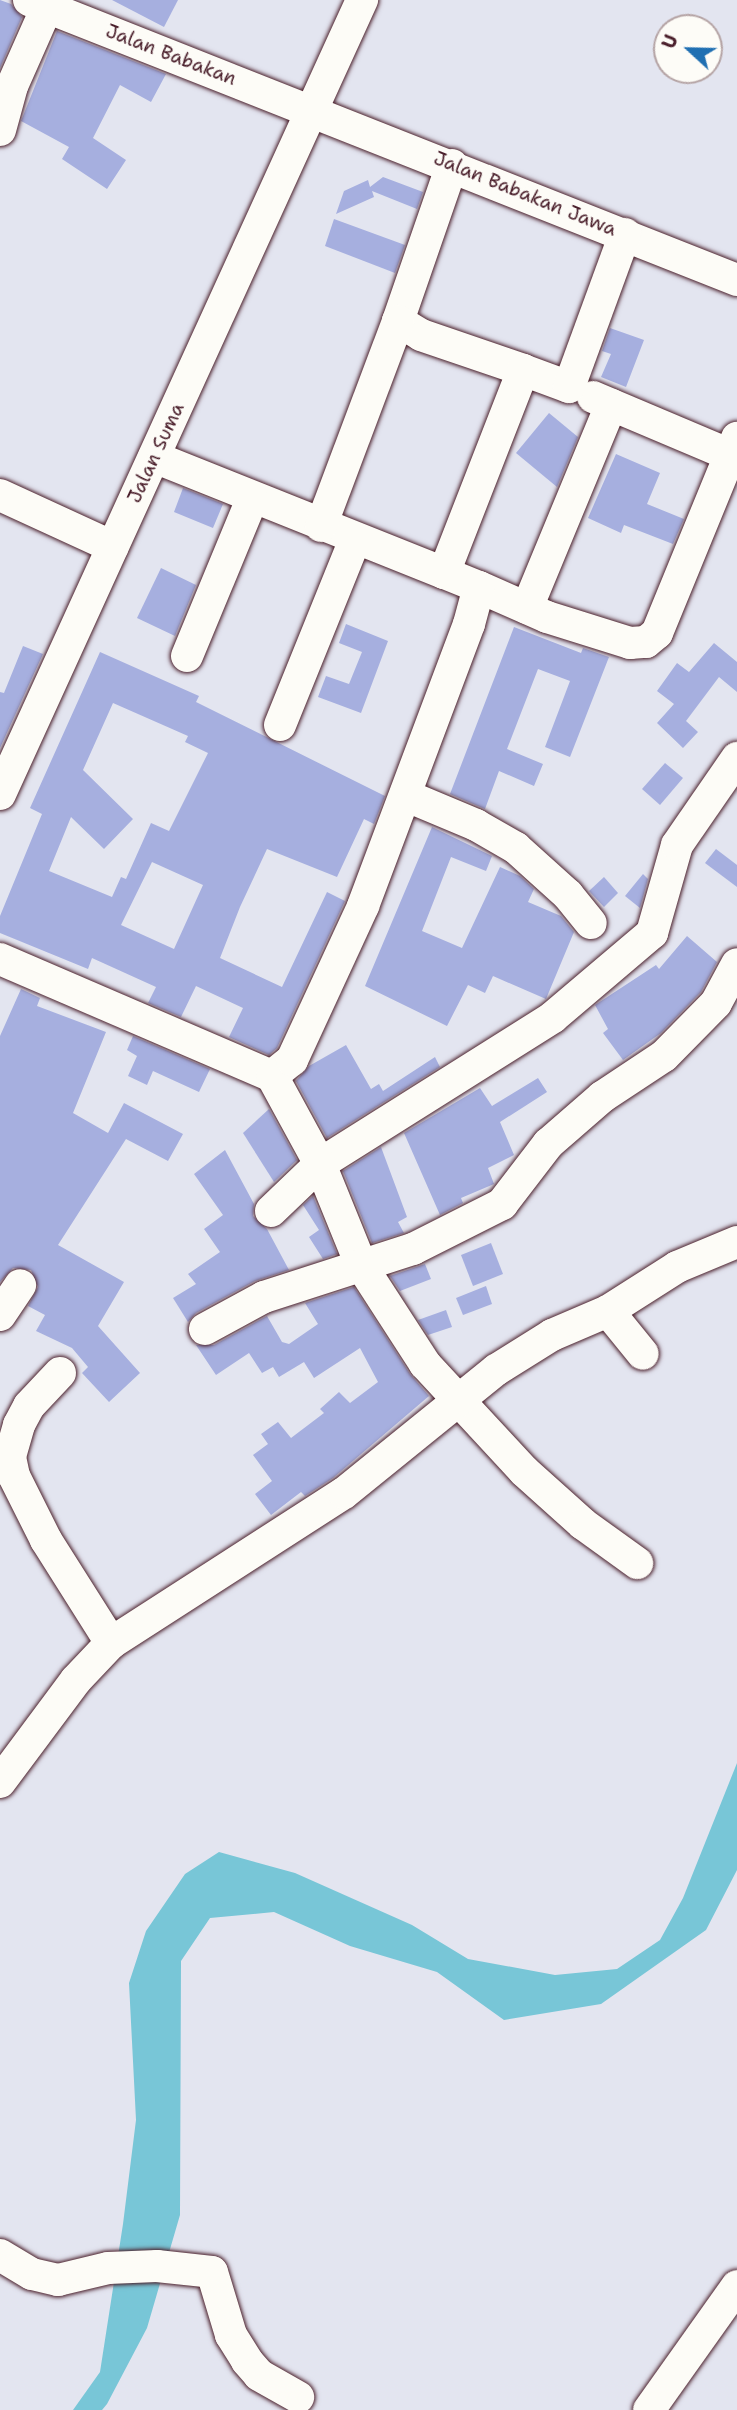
<!DOCTYPE html>
<style>
body{margin:0}
#map{position:relative;width:737px;height:2410px;overflow:hidden;background:#e3e5f0;font-family:"Shantell Sans",sans-serif}
div>[style]{position:absolute}
[style*='--x']{left:calc(var(--x)*1px);top:calc(var(--y)*1px);width:calc(var(--w)*1px);rotate:calc(var(--a)*1deg)}
.water>*{inset:0;background:#78c6d7}
.building>*{inset:0;background:#a6afdf}
.roads{filter:drop-shadow(0 0 2px #4a1f2b) drop-shadow(0 0 2px #4a1f2b)}
.minor>*{height:32px;margin:-16px;padding:0 16px;transform-origin:16px;border-radius:16px;background:#fdfcf7}
span{translate:-50% -50%;white-space:nowrap;text-align:center;line-height:1.15;-webkit-text-stroke:7px #fdfcf7;paint-order:stroke}
.street-label{font-size:19px;color:#4a1f2b}
.north{position:absolute;left:653px;top:14px;width:70px;height:70px;box-sizing:border-box;background:#fdfcf7;border:2px solid #b5a4a5;border-radius:50%;rotate:292deg;font-size:19px;font-weight:700;line-height:28px;text-align:center;color:#4a1f2b}
.north::after{content:'';display:block;margin:auto;width:24px;height:32px;background:#1f6fb2;clip-path:polygon(50% 0,100% 100%,50% 72%,0 100%)}
</style>
<div id="map">
<div class="water">
<div style="clip-path:polygon(737px 1763px,737px 1870px,706px 1930px,601px 2004px,504px 2020px,437px 1972px,350px 1946px,274px 1912px,210px 1918px,181px 1961px,180px 2215px,147px 2328px,107px 2404px,102px 2410px,73px 2410px,100px 2372px,123px 2224px,136px 2120px,129px 1983px,146px 1931px,185px 1874px,219px 1852px,295px 1873px,412px 1925px,468px 1959px,555px 1975px,617px 1969px,660px 1940px,683px 1898px)"></div>
</div>
<div class="building">
<div style="clip-path:polygon(0 0,11px 4px,22px 17px,0 68px)"></div>
<div style="clip-path:polygon(112px 0,178px 0,164px 27px)"></div>
<div style="clip-path:polygon(57px 31px,166px 74px,151px 102px,120px 85px,93px 138px,126px 160px,107px 189px,62px 159px,69px 147px,21px 121px)"></div>
<div style="clip-path:polygon(383px 177px,423px 192px,417px 209px,372px 191px,374px 197px,336px 214px,344px 191px,368px 180px,370px 187px)"></div>
<div style="clip-path:polygon(334px 219px,405px 245px,395px 273px,325px 246px)"></div>
<div style="clip-path:polygon(610px 328px,644px 340px,626px 387px,601px 377px,611px 354px,602px 351px)"></div>
<div style="clip-path:polygon(549px 413px,578px 437px,557px 487px,516px 453px)"></div>
<div style="clip-path:polygon(616px 454px,660px 473px,647px 504px,684px 519px,673px 544px,624px 525px,621px 533px,588px 518px)"></div>
<div style="clip-path:polygon(183px 488px,223px 504px,213px 528px,174px 512px)"></div>
<div style="clip-path:polygon(161px 568px,196px 585px,175px 636px,137px 618px)"></div>
<div style="clip-path:polygon(346px 624px,388px 641px,361px 713px,318px 697px,326px 676px,349px 684px,362px 652px,339px 643px)"></div>
<div style="clip-path:polygon(514px 627px,581px 653px,583px 648px,609px 657px,570px 757px,545px 747px,570px 681px,538px 669px,507px 749px,543px 764px,534px 786px,499px 771px,485px 809px,450px 794px)"></div>
<div style="clip-path:polygon(714px 643px,737px 662px,737px 692px,719px 677px,686px 721px,698px 732px,683px 748px,657px 723px,674px 704px,657px 691px,677px 663px,689px 672px)"></div>
<div style="clip-path:polygon(23px 646px,43px 654px,0 748px,0 692px,4px 693px)"></div>
<div style="clip-path:polygon(evenodd,100px 652px,199px 696px,196px 702px,385px 796px,374px 824px,364px 819px,337px 877px,267px 849px,240px 907px,220px 958px,282px 987px,327px 892px,345px 901px,277px 1048px,269px 1055px,229px 1037px,243px 1008px,196px 986px,181px 1017px,148px 1003px,156px 987px,92px 958px,88px 969px,0 933px,0 916px,42px 814px,30px 808px,100px 652px,113px 703px,188px 736px,185px 742px,208px 753px,169px 831px,151px 823px,126px 879px,121px 877px,112px 897px,49px 871px,71px 817px,104px 849px,133px 819px,83px 770px,113px 703px,100px 652px,152px 862px,203px 885px,174px 949px,121px 925px,152px 862px)"></div>
<div style="clip-path:polygon(665px 763px,683px 778px,660px 805px,642px 789px)"></div>
<div style="clip-path:polygon(432px 827px,492px 856px,486px 871px,451px 857px,422px 931px,462px 948px,500px 867px,520px 876px,534px 889px,528px 902px,561px 916px,574px 932px,546px 999px,493px 976px,485px 993px,468px 985px,447px 1026px,365px 986px)"></div>
<div style="clip-path:polygon(716px 849px,737px 865px,737px 887px,705px 863px)"></div>
<div style="clip-path:polygon(643px 874px,648px 879px,640px 908px,625px 896px)"></div>
<div style="clip-path:polygon(604px 877px,618px 893px,604px 907px,589px 891px)"></div>
<div style="clip-path:polygon(687px 936px,717px 962px,701px 992px,661px 1033px,623px 1060px,603px 1033px,608px 1029px,595px 1005px,656px 965px,659px 969px)"></div>
<div style="clip-path:polygon(21px 989px,40px 998px,37px 1006px,106px 1032px,73px 1113px,108px 1133px,124px 1103px,183px 1134px,168px 1161px,126px 1139px,58px 1245px,124px 1282px,98px 1326px,140px 1373px,109px 1402px,82px 1373px,88px 1367px,72px 1348px,36px 1331px,45px 1315px,28px 1306px,38px 1287px,31px 1270px,13px 1268px,0 1282px,0 1036px)"></div>
<div style="clip-path:polygon(133px 1036px,210px 1069px,199px 1092px,153px 1071px,147px 1085px,128px 1076px,137px 1056px,127px 1050px)"></div>
<div style="clip-path:polygon(346px 1045px,371px 1089px,379px 1084px,383px 1091px,435px 1057px,440px 1067px,327px 1138px,296px 1081px,309px 1066px)"></div>
<div style="clip-path:polygon(538px 1078px,547px 1092px,500px 1122px,514px 1155px,488px 1168px,494px 1184px,461px 1198px,463px 1203px,440px 1215px,404px 1133px,480px 1088px,492px 1106px)"></div>
<div style="clip-path:polygon(269px 1109px,297px 1160px,274px 1182px,243px 1133px)"></div>
<div style="clip-path:polygon(381px 1147px,407px 1217px,398px 1222px,404px 1233px,372px 1243px,343px 1171px)"></div>
<div style="clip-path:polygon(225px 1150px,254px 1204px,253px 1216px,267px 1229px,289px 1270px,255px 1281px,196px 1313px,188px 1322px,173px 1298px,196px 1284px,188px 1274px,220px 1252px,204px 1229px,223px 1215px,194px 1174px)"></div>
<div style="clip-path:polygon(313px 1196px,337px 1254px,323px 1259px,309px 1237px,319px 1230px,303px 1205px)"></div>
<div style="clip-path:polygon(491px 1243px,503px 1274px,473px 1286px,461px 1255px)"></div>
<div style="clip-path:polygon(425px 1264px,431px 1279px,400px 1291px,390px 1276px)"></div>
<div style="clip-path:polygon(486px 1286px,492px 1304px,463px 1315px,456px 1298px)"></div>
<div style="clip-path:polygon(354px 1287px,410px 1374px,429px 1396px,333px 1478px,305px 1496px,301px 1492px,271px 1515px,255px 1494px,272px 1481px,253px 1455px,268px 1444px,261px 1434px,278px 1422px,291px 1438px,324px 1413px,320px 1409px,339px 1392px,350px 1403px,378px 1382px,360px 1348px,314px 1378px,304px 1362px,279px 1377px,273px 1367px,262px 1373px,249px 1353px,216px 1375px,196px 1345px,214px 1345px,267px 1316px,282px 1342px,289px 1344px,318px 1324px,305px 1303px)"></div>
<div style="clip-path:polygon(446px 1310px,452px 1327px,428px 1335px,418px 1320px)"></div>
</div>
<div class="roads">
<div class="minor">
<div style="--x:29;--y:0;--w:761;--a:21.58"></div>
<div style="--x:0;--y:130;--w:46;--a:-74.7"></div>
<div style="--x:12;--y:86;--w:86;--a:-66.1"></div>
<div style="--x:452;--y:165;--w:165;--a:109.1"></div>
<div style="--x:398;--y:321;--w:27;--a:31"></div>
<div style="--x:421;--y:335;--w:108;--a:18.9"></div>
<div style="--x:593;--y:397;--w:149;--a:22.9"></div>
<div style="--x:154;--y:457;--w:312;--a:21.8"></div>
<div style="--x:0;--y:495;--w:124;--a:24.7"></div>
<div style="--x:321;--y:526;--w:219;--a:-69.4"></div>
<div style="--x:479;--y:587;--w:74;--a:23.8"></div>
<div style="--x:547;--y:617;--w:87;--a:17.4"></div>
<div style="--x:630;--y:643;--w:16;--a:-4"></div>
<div style="--x:646;--y:642;--w:14;--a:-39"></div>
<div style="--x:657;--y:633;--w:211;--a:-67.7"></div>
<div style="--x:527;--y:608;--w:220;--a:-67.5"></div>
<div style="--x:187;--y:656;--w:170;--a:-67.5"></div>
<div style="--x:280;--y:725;--w:201;--a:-68"></div>
<div style="--x:0;--y:794;--w:873;--a:-65.49"></div>
<div style="--x:407;--y:796;--w:75;--a:22.8"></div>
<div style="--x:476;--y:825;--w:46;--a:29.9"></div>
<div style="--x:516;--y:848;--w:70;--a:42.1"></div>
<div style="--x:568;--y:895;--w:36;--a:51"></div>
<div style="--x:0;--y:959;--w:296;--a:23.3"></div>
<div style="--x:272;--y:1076;--w:100;--a:61.4"></div>
<div style="--x:320;--y:1164;--w:275;--a:-32.2"></div>
<div style="--x:553;--y:1017;--w:130;--a:-40.3"></div>
<div style="--x:652;--y:933;--w:91;--a:-74.1"></div>
<div style="--x:677;--y:845;--w:106;--a:-55.4"></div>
<div style="--x:272;--y:1076;--w:26;--a:-39"></div>
<div style="--x:292;--y:1060;--w:170;--a:-65.2"></div>
<div style="--x:363;--y:906;--w:301;--a:-69.4"></div>
<div style="--x:469;--y:624;--w:38;--a:-75"></div>
<div style="--x:479;--y:587;--w:38;--a:-158"></div>
<div style="--x:444;--y:573;--w:218;--a:-68.7"></div>
<div style="--x:523;--y:370;--w:49;--a:20.3"></div>
<div style="--x:569;--y:387;--w:163;--a:-69.9"></div>
<div style="--x:271;--y:1211;--w:68;--a:-43.8"></div>
<div style="--x:320;--y:1164;--w:109;--a:67.9"></div>
<div style="--x:361;--y:1265;--w:118;--a:57.1"></div>
<div style="--x:425;--y:1364;--w:146;--a:47.2"></div>
<div style="--x:524;--y:1471;--w:79;--a:41.9"></div>
<div style="--x:583;--y:1524;--w:67;--a:35.8"></div>
<div style="--x:608;--y:1311;--w:55;--a:50.9"></div>
<div style="--x:0;--y:1315;--w:36;--a:-56"></div>
<div style="--x:205;--y:1329;--w:67;--a:-28.5"></div>
<div style="--x:264;--y:1297;--w:157;--a:-17.9"></div>
<div style="--x:413;--y:1249;--w:100;--a:-26.8"></div>
<div style="--x:502;--y:1204;--w:76;--a:-52.5"></div>
<div style="--x:548;--y:1144;--w:72;--a:-41"></div>
<div style="--x:602;--y:1097;--w:74;--a:-33.5"></div>
<div style="--x:664;--y:1056;--w:74;--a:-45.5"></div>
<div style="--x:716;--y:1003;--w:44;--a:-61.7"></div>
<div style="--x:60;--y:1373;--w:45;--a:133.2"></div>
<div style="--x:29;--y:1406;--w:21;--a:118"></div>
<div style="--x:19;--y:1425;--w:33;--a:106"></div>
<div style="--x:10;--y:1457;--w:19;--a:78"></div>
<div style="--x:14;--y:1476;--w:72;--a:63.4"></div>
<div style="--x:46;--y:1540;--w:122;--a:57.7"></div>
<div style="--x:111;--y:1643;--w:277;--a:-32.8"></div>
<div style="--x:344;--y:1493;--w:196;--a:-39"></div>
<div style="--x:496;--y:1370;--w:66;--a:-32"></div>
<div style="--x:552;--y:1335;--w:61;--a:-23.2"></div>
<div style="--x:608;--y:1311;--w:82;--a:-32.5"></div>
<div style="--x:677;--y:1267;--w:65;--a:-22.6"></div>
<div style="--x:0;--y:1782;--w:127;--a:-53.3"></div>
<div style="--x:76;--y:1680;--w:51;--a:-46.6"></div>
<div style="--x:0;--y:2255;--w:37;--a:31"></div>
<div style="--x:32;--y:2274;--w:27;--a:13"></div>
<div style="--x:58;--y:2280;--w:51;--a:-13.5"></div>
<div style="--x:108;--y:2268;--w:49;--a:-2.3"></div>
<div style="--x:157;--y:2266;--w:55;--a:6.2"></div>
<div style="--x:212;--y:2272;--w:66;--a:73.2"></div>
<div style="--x:231;--y:2335;--w:31;--a:58"></div>
<div style="--x:247;--y:2361;--w:18;--a:49"></div>
<div style="--x:259;--y:2375;--w:45;--a:29.4"></div>
<div style="--x:649;--y:2410;--w:152;--a:-54.6"></div>
</div>
</div>
<div class="street-label">
<span style="left:171px;top:55px;rotate:21deg">Jalan Babakan</span>
<span style="left:525px;top:194px;rotate:22deg">Jalan Babakan Jawa</span>
<span style="left:156px;top:453px;rotate:-65deg">Jalan Suma</span>
</div>
<div class="north">U</div>
</div>
